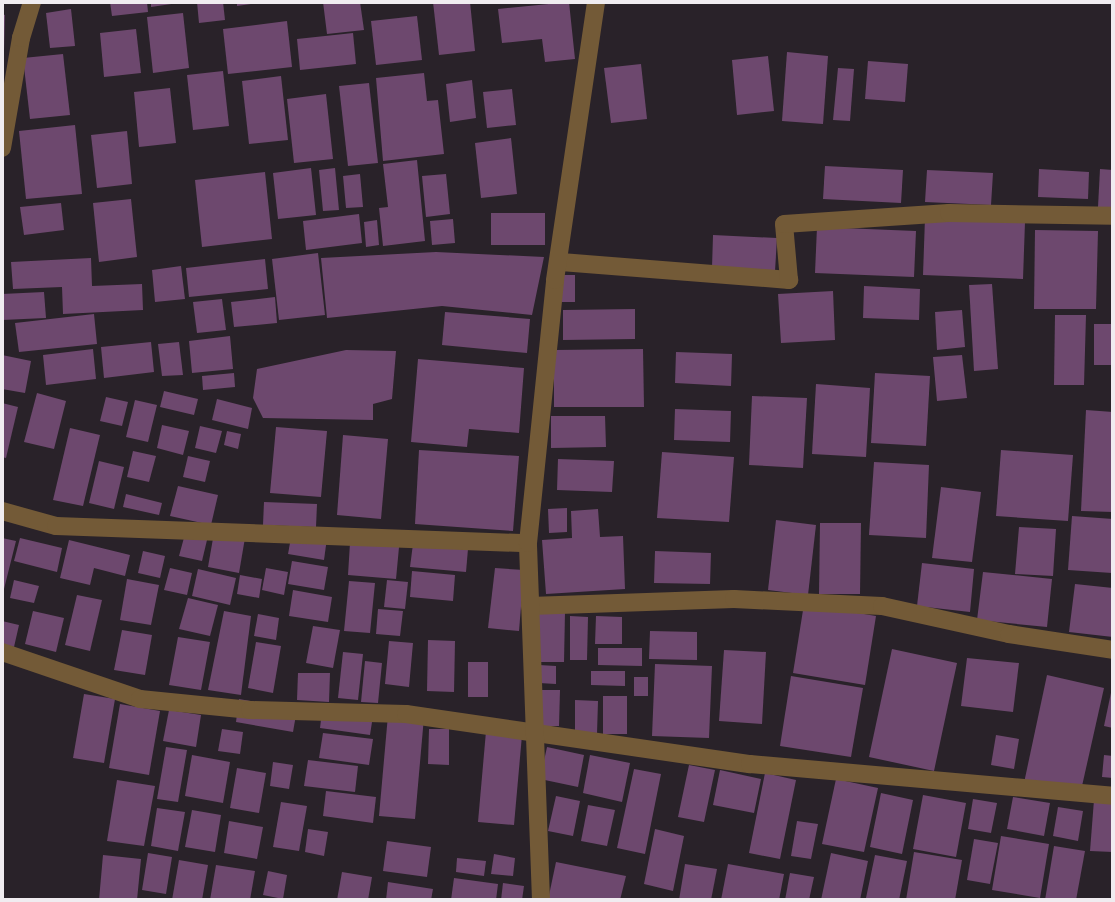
<!DOCTYPE html>
<style>
body{margin:0}
#map{position:relative;width:1115px;height:902px;overflow:hidden;background:#292229;font-family:Cabin,sans-serif}
div>[style]{position:absolute}
[style*='--x']{left:calc(var(--x)*1px);top:calc(var(--y)*1px);width:calc(var(--w)*1px);rotate:calc(var(--a)*1deg)}
.building>*{inset:0;background:#6d486e}
.minor>*{height:18px;margin:-9px;padding:0 9px;transform-origin:9px;border-radius:9px;background:#735a37}
span{translate:-50% -50%;white-space:nowrap;text-align:center;line-height:1.15;-webkit-text-stroke:5px #100d10;paint-order:stroke}
.frame{position:absolute;inset:0;border:4px solid #f0ecf0;pointer-events:none}
</style>
<div id="map">
<div class="building">
<div style="clip-path:polygon(110px 2px,147px 2px,148px 12px,112px 16px)"></div>
<div style="clip-path:polygon(151px 2px,178px 2px,178px 3px,151px 7px)"></div>
<div style="clip-path:polygon(197px 2px,223px 2px,225px 20px,199px 23px)"></div>
<div style="clip-path:polygon(237px 2px,258px 2px,258px 3px,237px 6px)"></div>
<div style="clip-path:polygon(323px 2px,360px 2px,364px 30px,327px 34px)"></div>
<div style="clip-path:polygon(433px 2px,470px 2px,475px 51px,439px 55px)"></div>
<div style="clip-path:polygon(569px 2px,575px 59px,545px 62px,542px 39px,502px 43px,498px 9px)"></div>
<div style="clip-path:polygon(71px 9px,75px 46px,50px 48px,46px 13px)"></div>
<div style="clip-path:polygon(183px 13px,189px 68px,153px 73px,147px 17px)"></div>
<div style="clip-path:polygon(2px 14px,5px 15px,4px 51px,2px 51px)"></div>
<div style="clip-path:polygon(417px 16px,422px 60px,376px 65px,371px 21px)"></div>
<div style="clip-path:polygon(287px 21px,292px 67px,228px 74px,223px 29px)"></div>
<div style="clip-path:polygon(136px 29px,141px 73px,104px 77px,100px 33px)"></div>
<div style="clip-path:polygon(353px 33px,356px 64px,300px 70px,297px 39px)"></div>
<div style="clip-path:polygon(787px 52px,828px 56px,823px 124px,782px 121px)"></div>
<div style="clip-path:polygon(63px 54px,70px 115px,30px 119px,23px 58px)"></div>
<div style="clip-path:polygon(768px 56px,774px 111px,737px 115px,732px 60px)"></div>
<div style="clip-path:polygon(868px 61px,908px 64px,905px 102px,865px 99px)"></div>
<div style="clip-path:polygon(641px 64px,647px 119px,611px 123px,604px 68px)"></div>
<div style="clip-path:polygon(838px 68px,854px 69px,850px 121px,833px 120px)"></div>
<div style="clip-path:polygon(223px 71px,229px 126px,193px 130px,187px 75px)"></div>
<div style="clip-path:polygon(424px 73px,427px 101px,438px 100px,444px 154px,383px 161px,376px 78px)"></div>
<div style="clip-path:polygon(281px 76px,288px 140px,249px 144px,242px 81px)"></div>
<div style="clip-path:polygon(472px 80px,476px 118px,450px 122px,446px 84px)"></div>
<div style="clip-path:polygon(369px 83px,378px 163px,348px 166px,339px 86px)"></div>
<div style="clip-path:polygon(170px 88px,176px 143px,139px 147px,134px 92px)"></div>
<div style="clip-path:polygon(512px 89px,516px 125px,487px 128px,483px 92px)"></div>
<div style="clip-path:polygon(326px 94px,333px 159px,294px 163px,287px 99px)"></div>
<div style="clip-path:polygon(75px 125px,82px 194px,26px 199px,19px 131px)"></div>
<div style="clip-path:polygon(127px 131px,132px 184px,97px 188px,91px 135px)"></div>
<div style="clip-path:polygon(511px 138px,517px 194px,481px 198px,475px 143px)"></div>
<div style="clip-path:polygon(417px 160px,425px 241px,383px 246px,379px 208px,388px 207px,383px 164px)"></div>
<div style="clip-path:polygon(825px 166px,903px 170px,901px 203px,823px 199px)"></div>
<div style="clip-path:polygon(311px 168px,316px 215px,278px 219px,273px 173px)"></div>
<div style="clip-path:polygon(335px 168px,339px 210px,323px 211px,319px 170px)"></div>
<div style="clip-path:polygon(1039px 169px,1089px 172px,1088px 199px,1038px 197px)"></div>
<div style="clip-path:polygon(1100px 169px,1113px 170px,1113px 208px,1098px 207px)"></div>
<div style="clip-path:polygon(927px 170px,993px 173px,991px 205px,925px 202px)"></div>
<div style="clip-path:polygon(265px 172px,272px 239px,202px 247px,195px 180px)"></div>
<div style="clip-path:polygon(360px 174px,363px 207px,346px 208px,343px 176px)"></div>
<div style="clip-path:polygon(446px 174px,450px 214px,426px 217px,422px 176px)"></div>
<div style="clip-path:polygon(131px 199px,137px 257px,99px 262px,93px 203px)"></div>
<div style="clip-path:polygon(61px 203px,64px 230px,24px 235px,20px 207px)"></div>
<div style="clip-path:polygon(491px 213px,545px 213px,545px 245px,491px 245px)"></div>
<div style="clip-path:polygon(359px 214px,362px 243px,306px 250px,303px 221px)"></div>
<div style="clip-path:polygon(925px 218px,1025px 222px,1023px 279px,923px 275px)"></div>
<div style="clip-path:polygon(453px 219px,455px 243px,432px 245px,430px 221px)"></div>
<div style="clip-path:polygon(377px 220px,379px 245px,366px 247px,364px 222px)"></div>
<div style="clip-path:polygon(817px 227px,916px 231px,914px 277px,815px 273px)"></div>
<div style="clip-path:polygon(1035px 230px,1098px 231px,1096px 309px,1034px 309px)"></div>
<div style="clip-path:polygon(713px 235px,777px 238px,775px 271px,712px 267px)"></div>
<div style="clip-path:polygon(436px 252px,544px 257px,532px 315px,442px 306px,327px 318px,321px 258px)"></div>
<div style="clip-path:polygon(318px 253px,325px 315px,279px 320px,272px 259px)"></div>
<div style="clip-path:polygon(91px 258px,92px 286px,142px 284px,143px 310px,63px 314px,62px 287px,13px 289px,11px 262px)"></div>
<div style="clip-path:polygon(265px 259px,268px 289px,189px 297px,186px 268px)"></div>
<div style="clip-path:polygon(181px 266px,185px 299px,155px 302px,152px 270px)"></div>
<div style="clip-path:polygon(561px 275px,575px 275px,575px 302px,561px 302px)"></div>
<div style="clip-path:polygon(992px 284px,998px 369px,974px 371px,969px 285px)"></div>
<div style="clip-path:polygon(864px 286px,920px 289px,919px 320px,863px 318px)"></div>
<div style="clip-path:polygon(833px 291px,835px 340px,781px 343px,778px 294px)"></div>
<div style="clip-path:polygon(44px 292px,46px 318px,2px 320px,2px 294px)"></div>
<div style="clip-path:polygon(275px 297px,277px 323px,234px 327px,231px 302px)"></div>
<div style="clip-path:polygon(222px 299px,226px 330px,197px 333px,193px 302px)"></div>
<div style="clip-path:polygon(635px 309px,635px 339px,563px 340px,563px 310px)"></div>
<div style="clip-path:polygon(962px 310px,965px 347px,937px 350px,935px 312px)"></div>
<div style="clip-path:polygon(445px 312px,530px 319px,527px 353px,442px 345px)"></div>
<div style="clip-path:polygon(94px 314px,97px 344px,19px 352px,15px 323px)"></div>
<div style="clip-path:polygon(1055px 315px,1086px 315px,1084px 385px,1054px 385px)"></div>
<div style="clip-path:polygon(1094px 324px,1113px 324px,1113px 365px,1094px 365px)"></div>
<div style="clip-path:polygon(230px 336px,233px 369px,192px 373px,189px 341px)"></div>
<div style="clip-path:polygon(151px 342px,154px 372px,104px 378px,101px 347px)"></div>
<div style="clip-path:polygon(179px 342px,183px 375px,162px 376px,158px 344px)"></div>
<div style="clip-path:polygon(93px 349px,96px 379px,46px 385px,43px 355px)"></div>
<div style="clip-path:polygon(643px 349px,644px 407px,554px 407px,554px 350px)"></div>
<div style="clip-path:polygon(346px 350px,396px 351px,392px 399px,373px 404px,373px 420px,263px 418px,253px 398px,257px 369px)"></div>
<div style="clip-path:polygon(676px 352px,732px 354px,731px 386px,675px 383px)"></div>
<div style="clip-path:polygon(2px 355px,31px 361px,25px 393px,2px 389px)"></div>
<div style="clip-path:polygon(962px 355px,967px 398px,937px 401px,933px 357px)"></div>
<div style="clip-path:polygon(418px 359px,524px 368px,519px 433px,469px 429px,467px 447px,411px 442px)"></div>
<div style="clip-path:polygon(234px 373px,235px 387px,203px 390px,202px 376px)"></div>
<div style="clip-path:polygon(875px 373px,930px 376px,926px 446px,871px 443px)"></div>
<div style="clip-path:polygon(816px 384px,870px 388px,866px 457px,812px 454px)"></div>
<div style="clip-path:polygon(164px 391px,198px 399px,194px 415px,160px 407px)"></div>
<div style="clip-path:polygon(37px 393px,66px 401px,54px 449px,24px 442px)"></div>
<div style="clip-path:polygon(752px 396px,807px 398px,803px 468px,749px 465px)"></div>
<div style="clip-path:polygon(106px 397px,128px 402px,122px 426px,100px 421px)"></div>
<div style="clip-path:polygon(217px 399px,252px 408px,248px 429px,212px 420px)"></div>
<div style="clip-path:polygon(135px 400px,157px 405px,148px 442px,126px 437px)"></div>
<div style="clip-path:polygon(2px 403px,18px 407px,6px 458px,2px 457px)"></div>
<div style="clip-path:polygon(675px 409px,731px 411px,730px 442px,674px 440px)"></div>
<div style="clip-path:polygon(1086px 410px,1113px 412px,1113px 512px,1081px 511px)"></div>
<div style="clip-path:polygon(551px 416px,605px 416px,606px 447px,551px 448px)"></div>
<div style="clip-path:polygon(162px 425px,189px 431px,183px 455px,157px 448px)"></div>
<div style="clip-path:polygon(200px 426px,222px 431px,216px 453px,195px 448px)"></div>
<div style="clip-path:polygon(276px 427px,327px 431px,321px 497px,270px 493px)"></div>
<div style="clip-path:polygon(70px 428px,100px 435px,83px 506px,53px 500px)"></div>
<div style="clip-path:polygon(227px 431px,241px 434px,238px 449px,224px 445px)"></div>
<div style="clip-path:polygon(343px 435px,388px 439px,381px 519px,337px 515px)"></div>
<div style="clip-path:polygon(419px 450px,519px 456px,513px 531px,415px 524px)"></div>
<div style="clip-path:polygon(1001px 450px,1073px 455px,1068px 521px,996px 516px)"></div>
<div style="clip-path:polygon(133px 451px,156px 456px,149px 482px,127px 477px)"></div>
<div style="clip-path:polygon(662px 452px,734px 457px,729px 522px,657px 518px)"></div>
<div style="clip-path:polygon(188px 456px,210px 461px,205px 482px,183px 477px)"></div>
<div style="clip-path:polygon(558px 459px,614px 461px,612px 492px,557px 490px)"></div>
<div style="clip-path:polygon(99px 461px,124px 467px,114px 509px,89px 503px)"></div>
<div style="clip-path:polygon(874px 462px,929px 465px,926px 538px,869px 535px)"></div>
<div style="clip-path:polygon(178px 486px,218px 495px,211px 525px,170px 516px)"></div>
<div style="clip-path:polygon(941px 487px,981px 492px,972px 562px,932px 558px)"></div>
<div style="clip-path:polygon(126px 494px,162px 503px,159px 515px,123px 507px)"></div>
<div style="clip-path:polygon(264px 502px,317px 504px,316px 527px,263px 525px)"></div>
<div style="clip-path:polygon(567px 508px,567px 532px,549px 533px,548px 509px)"></div>
<div style="clip-path:polygon(598px 509px,600px 537px,623px 536px,625px 589px,546px 594px,542px 540px,572px 538px,571px 511px)"></div>
<div style="clip-path:polygon(1072px 516px,1113px 519px,1112px 573px,1068px 570px)"></div>
<div style="clip-path:polygon(776px 520px,816px 525px,808px 595px,768px 590px)"></div>
<div style="clip-path:polygon(820px 523px,861px 523px,860px 594px,819px 594px)"></div>
<div style="clip-path:polygon(215px 527px,246px 532px,239px 573px,208px 567px)"></div>
<div style="clip-path:polygon(1019px 527px,1056px 529px,1053px 576px,1015px 574px)"></div>
<div style="clip-path:polygon(292px 532px,327px 538px,324px 560px,288px 554px)"></div>
<div style="clip-path:polygon(185px 534px,207px 540px,202px 561px,179px 556px)"></div>
<div style="clip-path:polygon(2px 538px,16px 541px,4px 589px,2px 589px)"></div>
<div style="clip-path:polygon(20px 538px,62px 548px,57px 572px,14px 561px)"></div>
<div style="clip-path:polygon(69px 540px,130px 555px,125px 576px,94px 568px,90px 585px,60px 578px)"></div>
<div style="clip-path:polygon(350px 543px,399px 547px,396px 579px,348px 575px)"></div>
<div style="clip-path:polygon(413px 544px,468px 549px,466px 572px,410px 567px)"></div>
<div style="clip-path:polygon(143px 551px,165px 556px,160px 578px,138px 573px)"></div>
<div style="clip-path:polygon(655px 551px,711px 553px,710px 584px,654px 583px)"></div>
<div style="clip-path:polygon(292px 561px,328px 567px,324px 590px,288px 584px)"></div>
<div style="clip-path:polygon(922px 563px,974px 569px,970px 612px,917px 606px)"></div>
<div style="clip-path:polygon(170px 568px,192px 573px,187px 595px,164px 590px)"></div>
<div style="clip-path:polygon(266px 568px,288px 572px,284px 595px,262px 590px)"></div>
<div style="clip-path:polygon(495px 568px,524px 570px,519px 631px,488px 628px)"></div>
<div style="clip-path:polygon(198px 569px,236px 578px,230px 605px,192px 596px)"></div>
<div style="clip-path:polygon(412px 571px,455px 575px,453px 601px,410px 597px)"></div>
<div style="clip-path:polygon(983px 572px,1052px 579px,1047px 627px,977px 620px)"></div>
<div style="clip-path:polygon(240px 575px,262px 579px,259px 598px,237px 594px)"></div>
<div style="clip-path:polygon(127px 579px,159px 585px,151px 625px,120px 620px)"></div>
<div style="clip-path:polygon(14px 580px,39px 586px,34px 603px,10px 598px)"></div>
<div style="clip-path:polygon(387px 580px,408px 582px,405px 609px,384px 607px)"></div>
<div style="clip-path:polygon(349px 581px,375px 583px,370px 633px,344px 631px)"></div>
<div style="clip-path:polygon(1075px 584px,1113px 588px,1113px 637px,1069px 632px)"></div>
<div style="clip-path:polygon(293px 590px,332px 597px,328px 622px,289px 616px)"></div>
<div style="clip-path:polygon(77px 595px,102px 600px,90px 651px,65px 645px)"></div>
<div style="clip-path:polygon(188px 598px,218px 605px,210px 636px,179px 629px)"></div>
<div style="clip-path:polygon(804px 604px,876px 616px,865px 685px,793px 673px)"></div>
<div style="clip-path:polygon(378px 609px,403px 611px,400px 636px,376px 634px)"></div>
<div style="clip-path:polygon(33px 611px,64px 618px,56px 652px,25px 644px)"></div>
<div style="clip-path:polygon(224px 611px,251px 616px,241px 695px,208px 690px)"></div>
<div style="clip-path:polygon(539px 612px,565px 612px,564px 662px,538px 662px)"></div>
<div style="clip-path:polygon(258px 614px,279px 618px,276px 640px,254px 636px)"></div>
<div style="clip-path:polygon(570px 616px,588px 617px,587px 660px,570px 660px)"></div>
<div style="clip-path:polygon(596px 616px,622px 617px,622px 644px,595px 644px)"></div>
<div style="clip-path:polygon(2px 621px,19px 625px,14px 647px,2px 644px)"></div>
<div style="clip-path:polygon(313px 626px,340px 630px,333px 668px,306px 663px)"></div>
<div style="clip-path:polygon(122px 630px,152px 635px,145px 675px,114px 670px)"></div>
<div style="clip-path:polygon(650px 631px,697px 632px,697px 660px,649px 659px)"></div>
<div style="clip-path:polygon(178px 637px,210px 642px,201px 690px,169px 685px)"></div>
<div style="clip-path:polygon(428px 640px,455px 641px,454px 692px,427px 691px)"></div>
<div style="clip-path:polygon(389px 641px,413px 643px,409px 687px,385px 684px)"></div>
<div style="clip-path:polygon(256px 642px,281px 646px,273px 693px,248px 688px)"></div>
<div style="clip-path:polygon(598px 648px,642px 648px,642px 666px,598px 665px)"></div>
<div style="clip-path:polygon(892px 649px,957px 663px,934px 771px,869px 757px)"></div>
<div style="clip-path:polygon(724px 650px,766px 652px,762px 724px,719px 721px)"></div>
<div style="clip-path:polygon(343px 652px,363px 654px,358px 700px,338px 698px)"></div>
<div style="clip-path:polygon(967px 658px,1019px 663px,1013px 712px,961px 706px)"></div>
<div style="clip-path:polygon(365px 661px,382px 663px,378px 703px,361px 702px)"></div>
<div style="clip-path:polygon(468px 662px,488px 662px,488px 697px,468px 697px)"></div>
<div style="clip-path:polygon(655px 664px,712px 666px,709px 738px,652px 736px)"></div>
<div style="clip-path:polygon(539px 665px,556px 666px,556px 684px,539px 683px)"></div>
<div style="clip-path:polygon(591px 671px,625px 671px,625px 686px,591px 685px)"></div>
<div style="clip-path:polygon(298px 673px,330px 673px,329px 702px,297px 700px)"></div>
<div style="clip-path:polygon(1047px 675px,1104px 688px,1080px 795px,1024px 783px)"></div>
<div style="clip-path:polygon(791px 676px,863px 688px,851px 757px,780px 746px)"></div>
<div style="clip-path:polygon(634px 677px,648px 677px,648px 696px,634px 696px)"></div>
<div style="clip-path:polygon(1112px 688px,1113px 689px,1113px 728px,1104px 726px)"></div>
<div style="clip-path:polygon(539px 690px,560px 690px,559px 726px,538px 726px)"></div>
<div style="clip-path:polygon(84px 694px,115px 699px,104px 763px,73px 758px)"></div>
<div style="clip-path:polygon(603px 696px,627px 696px,627px 734px,603px 734px)"></div>
<div style="clip-path:polygon(239px 699px,297px 709px,293px 732px,236px 722px)"></div>
<div style="clip-path:polygon(575px 700px,598px 701px,597px 733px,575px 732px)"></div>
<div style="clip-path:polygon(323px 703px,374px 709px,370px 735px,320px 728px)"></div>
<div style="clip-path:polygon(120px 704px,160px 711px,149px 775px,109px 768px)"></div>
<div style="clip-path:polygon(169px 710px,201px 715px,196px 747px,163px 741px)"></div>
<div style="clip-path:polygon(388px 715px,424px 717px,415px 819px,379px 816px)"></div>
<div style="clip-path:polygon(487px 720px,523px 724px,514px 825px,478px 822px)"></div>
<div style="clip-path:polygon(222px 729px,243px 732px,240px 754px,218px 751px)"></div>
<div style="clip-path:polygon(429px 729px,449px 729px,449px 765px,428px 764px)"></div>
<div style="clip-path:polygon(323px 733px,373px 739px,369px 765px,319px 758px)"></div>
<div style="clip-path:polygon(996px 735px,1019px 739px,1014px 769px,991px 765px)"></div>
<div style="clip-path:polygon(166px 747px,187px 750px,178px 802px,157px 799px)"></div>
<div style="clip-path:polygon(547px 747px,584px 755px,578px 787px,540px 779px)"></div>
<div style="clip-path:polygon(192px 755px,230px 762px,223px 803px,185px 796px)"></div>
<div style="clip-path:polygon(590px 755px,630px 763px,622px 802px,583px 793px)"></div>
<div style="clip-path:polygon(1104px 755px,1113px 756px,1113px 778px,1102px 777px)"></div>
<div style="clip-path:polygon(308px 760px,358px 766px,355px 792px,304px 786px)"></div>
<div style="clip-path:polygon(273px 762px,293px 765px,289px 789px,270px 786px)"></div>
<div style="clip-path:polygon(689px 765px,715px 770px,704px 822px,678px 817px)"></div>
<div style="clip-path:polygon(237px 768px,266px 773px,259px 813px,230px 808px)"></div>
<div style="clip-path:polygon(634px 769px,661px 774px,645px 854px,617px 848px)"></div>
<div style="clip-path:polygon(720px 770px,761px 779px,754px 813px,713px 805px)"></div>
<div style="clip-path:polygon(765px 773px,796px 780px,780px 859px,749px 853px)"></div>
<div style="clip-path:polygon(836px 779px,878px 788px,864px 852px,822px 844px)"></div>
<div style="clip-path:polygon(117px 780px,155px 786px,144px 846px,107px 841px)"></div>
<div style="clip-path:polygon(326px 791px,376px 797px,373px 823px,323px 816px)"></div>
<div style="clip-path:polygon(881px 793px,913px 800px,902px 854px,870px 847px)"></div>
<div style="clip-path:polygon(923px 795px,966px 803px,956px 857px,913px 849px)"></div>
<div style="clip-path:polygon(556px 796px,580px 801px,573px 836px,548px 831px)"></div>
<div style="clip-path:polygon(1013px 797px,1050px 803px,1044px 836px,1007px 829px)"></div>
<div style="clip-path:polygon(973px 799px,997px 803px,991px 833px,968px 829px)"></div>
<div style="clip-path:polygon(1094px 800px,1113px 801px,1113px 852px,1090px 851px)"></div>
<div style="clip-path:polygon(281px 802px,307px 806px,299px 851px,273px 847px)"></div>
<div style="clip-path:polygon(588px 805px,615px 810px,607px 846px,581px 841px)"></div>
<div style="clip-path:polygon(1058px 807px,1083px 811px,1078px 841px,1053px 836px)"></div>
<div style="clip-path:polygon(157px 808px,185px 812px,178px 851px,151px 846px)"></div>
<div style="clip-path:polygon(192px 810px,221px 815px,215px 852px,185px 847px)"></div>
<div style="clip-path:polygon(229px 821px,263px 827px,257px 859px,224px 853px)"></div>
<div style="clip-path:polygon(797px 821px,818px 824px,811px 859px,791px 856px)"></div>
<div style="clip-path:polygon(308px 829px,328px 832px,324px 856px,305px 852px)"></div>
<div style="clip-path:polygon(655px 829px,684px 836px,673px 891px,644px 884px)"></div>
<div style="clip-path:polygon(1001px 836px,1049px 844px,1040px 898px,992px 890px)"></div>
<div style="clip-path:polygon(974px 839px,998px 843px,990px 884px,967px 880px)"></div>
<div style="clip-path:polygon(387px 841px,431px 847px,427px 877px,383px 871px)"></div>
<div style="clip-path:polygon(1054px 846px,1085px 851px,1076px 900px,1045px 900px)"></div>
<div style="clip-path:polygon(914px 852px,962px 860px,955px 900px,906px 900px)"></div>
<div style="clip-path:polygon(148px 853px,172px 857px,166px 894px,142px 890px)"></div>
<div style="clip-path:polygon(831px 853px,868px 861px,860px 900px,821px 900px)"></div>
<div style="clip-path:polygon(494px 854px,515px 858px,513px 876px,491px 874px)"></div>
<div style="clip-path:polygon(103px 855px,141px 859px,137px 900px,99px 900px)"></div>
<div style="clip-path:polygon(875px 855px,907px 861px,899px 900px,866px 898px)"></div>
<div style="clip-path:polygon(457px 858px,486px 861px,484px 876px,456px 872px)"></div>
<div style="clip-path:polygon(179px 860px,208px 865px,202px 900px,172px 900px)"></div>
<div style="clip-path:polygon(556px 862px,626px 876px,620px 900px,548px 900px)"></div>
<div style="clip-path:polygon(685px 864px,717px 869px,711px 900px,679px 900px)"></div>
<div style="clip-path:polygon(728px 864px,784px 874px,779px 900px,721px 900px)"></div>
<div style="clip-path:polygon(216px 865px,255px 871px,250px 900px,210px 900px)"></div>
<div style="clip-path:polygon(268px 871px,287px 875px,283px 899px,263px 895px)"></div>
<div style="clip-path:polygon(342px 872px,372px 877px,368px 900px,337px 900px)"></div>
<div style="clip-path:polygon(790px 873px,814px 877px,809px 900px,785px 900px)"></div>
<div style="clip-path:polygon(454px 878px,498px 884px,496px 900px,451px 900px)"></div>
<div style="clip-path:polygon(388px 882px,433px 889px,431px 900px,386px 900px)"></div>
<div style="clip-path:polygon(503px 883px,524px 886px,522px 900px,501px 900px)"></div>
</div>
<div class="minor">
<div style="--x:2;--y:148;--w:112;--a:-80.2"></div>
<div style="--x:21;--y:38;--w:38;--a:-73"></div>
<div style="--x:561;--y:262;--w:229;--a:4.5"></div>
<div style="--x:789;--y:280;--w:56;--a:-95.1"></div>
<div style="--x:784;--y:224;--w:165;--a:-3.8"></div>
<div style="--x:949;--y:213;--w:164;--a:1"></div>
<div style="--x:2;--y:511;--w:56;--a:15.5"></div>
<div style="--x:56;--y:526;--w:472;--a:2.1"></div>
<div style="--x:530;--y:606;--w:204;--a:-2"></div>
<div style="--x:734;--y:599;--w:148;--a:2.7"></div>
<div style="--x:882;--y:606;--w:130;--a:12.4"></div>
<div style="--x:1009;--y:634;--w:105;--a:8.7"></div>
<div style="--x:2;--y:652;--w:146;--a:18.8"></div>
<div style="--x:140;--y:699;--w:111;--a:5.7"></div>
<div style="--x:250;--y:710;--w:156;--a:1.5"></div>
<div style="--x:406;--y:714;--w:348;--a:8.3"></div>
<div style="--x:750;--y:764;--w:364;--a:5"></div>
<div style="--x:541;--y:900;--w:357;--a:-92.1"></div>
<div style="--x:528;--y:543;--w:264;--a:-84.1"></div>
<div style="--x:555;--y:280;--w:281;--a:-81.6"></div>
</div>
<div class="frame"></div>
</div>
